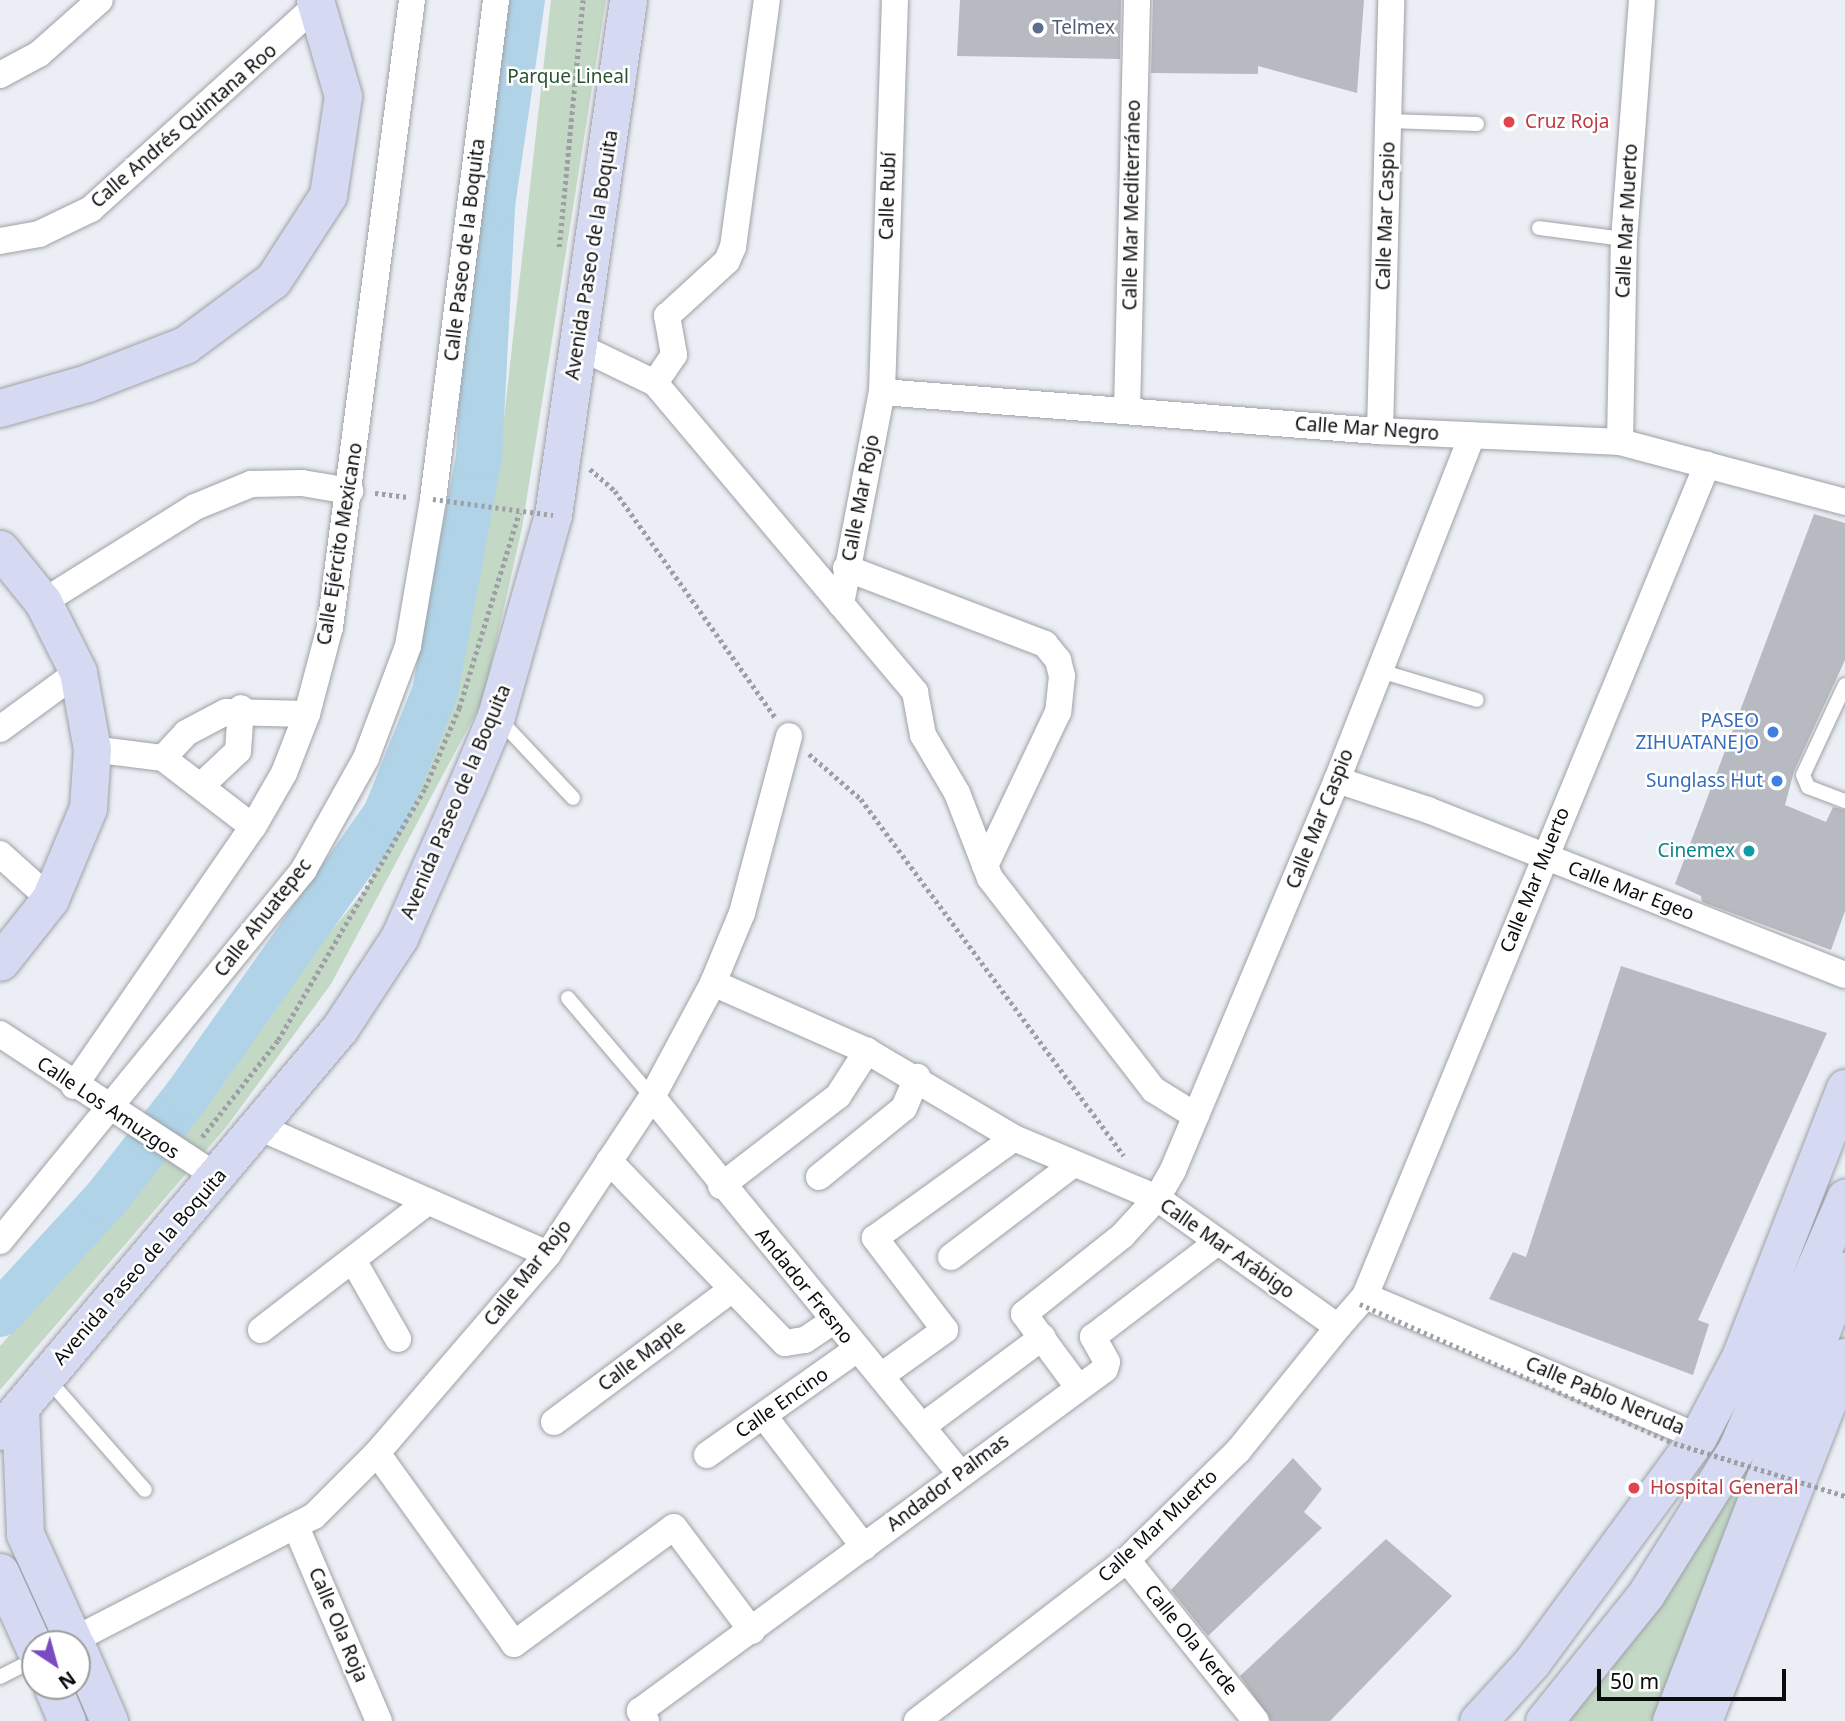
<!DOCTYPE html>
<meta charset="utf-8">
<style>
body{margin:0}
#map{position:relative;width:1845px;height:1721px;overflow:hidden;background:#ebeef4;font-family:"Noto Sans",sans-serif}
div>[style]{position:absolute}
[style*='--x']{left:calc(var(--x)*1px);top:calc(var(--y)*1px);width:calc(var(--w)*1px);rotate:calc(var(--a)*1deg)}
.green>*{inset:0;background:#c3d8c5}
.river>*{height:46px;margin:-23px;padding:0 23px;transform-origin:23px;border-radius:23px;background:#b0d3e7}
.building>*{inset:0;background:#b7bac0}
.path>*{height:4.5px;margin-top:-2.25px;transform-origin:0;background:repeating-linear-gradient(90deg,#9d9fa4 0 3.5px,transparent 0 7px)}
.roads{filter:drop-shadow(0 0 2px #9ea1a6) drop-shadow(0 0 2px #9ea1a6)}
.lane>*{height:14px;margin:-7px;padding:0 7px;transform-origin:7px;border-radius:7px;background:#fff}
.street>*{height:26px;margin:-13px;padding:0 13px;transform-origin:13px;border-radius:13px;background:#fff}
.secondary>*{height:37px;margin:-18.5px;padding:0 18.5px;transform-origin:18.5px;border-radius:18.5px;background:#d5daf2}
.path-bridge>*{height:4.5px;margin-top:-2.25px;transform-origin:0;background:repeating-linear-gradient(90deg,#9d9fa4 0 3.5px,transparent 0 7px)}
.dots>*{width:19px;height:19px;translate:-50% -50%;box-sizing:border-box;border:4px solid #fff;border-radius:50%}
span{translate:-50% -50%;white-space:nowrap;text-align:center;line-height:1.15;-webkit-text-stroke:5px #fff;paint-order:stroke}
.service-label{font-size:19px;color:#4e5e75}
.left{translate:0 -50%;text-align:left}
.park-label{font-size:19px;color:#285330}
.health-label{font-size:19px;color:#be3a42}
.street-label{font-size:19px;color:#0a0b0d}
.shop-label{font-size:19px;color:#366cbe}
.right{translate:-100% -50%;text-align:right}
.culture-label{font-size:19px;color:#0d838f}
.north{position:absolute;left:21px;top:1630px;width:70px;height:70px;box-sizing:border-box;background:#fff;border:2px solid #9d9d9e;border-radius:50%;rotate:144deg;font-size:19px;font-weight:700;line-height:28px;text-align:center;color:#0a0b0d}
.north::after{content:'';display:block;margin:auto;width:24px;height:32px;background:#794ac2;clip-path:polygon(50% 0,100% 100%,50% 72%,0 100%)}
.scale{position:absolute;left:1597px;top:1669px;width:189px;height:32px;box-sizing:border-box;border:4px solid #0a0b0d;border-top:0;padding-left:9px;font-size:21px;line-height:24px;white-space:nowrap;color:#0a0b0d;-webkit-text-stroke:5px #fff;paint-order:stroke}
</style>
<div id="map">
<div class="green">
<div style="clip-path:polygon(551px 0,606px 0,522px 528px,483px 700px,331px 984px,227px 1126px,0 1390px,0 1346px,78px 1258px,196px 1099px,367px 887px,432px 757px,500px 454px)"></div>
<div style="clip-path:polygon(1761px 1445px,1654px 1721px,1555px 1721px,1731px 1477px)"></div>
</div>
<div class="river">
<div style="--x:0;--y:1314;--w:155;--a:-47.4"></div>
<div style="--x:105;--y:1200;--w:135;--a:-51.9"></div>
<div style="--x:188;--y:1094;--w:343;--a:-54.7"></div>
<div style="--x:386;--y:814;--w:131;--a:-68.1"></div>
<div style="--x:435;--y:692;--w:239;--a:-79.4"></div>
<div style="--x:479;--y:457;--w:252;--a:-87"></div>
<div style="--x:492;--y:205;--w:207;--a:-81.7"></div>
</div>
<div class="building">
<div style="clip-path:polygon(960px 0,1121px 0,1120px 59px,957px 56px)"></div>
<div style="clip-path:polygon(1153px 0,1364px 0,1357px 93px,1258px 66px,1258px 74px,1151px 73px)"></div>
<div style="clip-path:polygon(1814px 514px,1845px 523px,1845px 660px,1794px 771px,1785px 805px,1826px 822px,1833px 807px,1845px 810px,1845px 911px,1831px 950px,1702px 902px,1701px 896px,1675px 884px)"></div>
<div style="clip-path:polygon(1621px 966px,1827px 1033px,1698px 1320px,1709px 1324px,1693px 1375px,1489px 1299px,1513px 1252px,1526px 1257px)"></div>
<div style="clip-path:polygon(1293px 1458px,1322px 1489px,1304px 1512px,1322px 1528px,1208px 1636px,1171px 1590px)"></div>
<div style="clip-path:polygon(1386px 1539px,1452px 1596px,1330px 1721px,1271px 1721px,1240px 1676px)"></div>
</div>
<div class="path">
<div style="--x:559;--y:247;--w:248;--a:-84.5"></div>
<div style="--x:590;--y:469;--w:33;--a:41"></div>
<div style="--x:615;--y:491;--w:277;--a:54.7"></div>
<div style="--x:375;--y:493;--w:33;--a:7"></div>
<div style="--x:809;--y:754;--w:69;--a:40.9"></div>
<div style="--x:861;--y:799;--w:443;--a:53.6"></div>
<div style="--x:202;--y:1137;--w:123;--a:-51.9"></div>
<div style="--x:278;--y:1040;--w:292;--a:-59.7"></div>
<div style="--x:425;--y:788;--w:87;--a:-67"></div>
<div style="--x:459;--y:708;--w:204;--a:-72.9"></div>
</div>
<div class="roads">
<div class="lane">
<div style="--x:1389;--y:121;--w:88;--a:2"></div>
<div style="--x:1539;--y:228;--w:86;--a:7.4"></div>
<div style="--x:1377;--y:670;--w:104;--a:16.7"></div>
<div style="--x:1845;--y:685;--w:99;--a:115"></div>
<div style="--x:1803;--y:775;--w:13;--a:67"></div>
<div style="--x:1808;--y:787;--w:40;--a:21"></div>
<div style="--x:497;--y:717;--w:111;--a:46.8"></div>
<div style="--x:568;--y:998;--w:130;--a:49.7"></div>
<div style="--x:46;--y:1377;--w:150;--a:48.8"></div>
<div style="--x:0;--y:1677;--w:39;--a:-27"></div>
</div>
<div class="street">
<div style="--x:0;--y:75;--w:44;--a:-28.3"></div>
<div style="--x:39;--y:54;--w:81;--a:-41.5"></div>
<div style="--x:0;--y:241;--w:40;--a:-10"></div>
<div style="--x:39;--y:234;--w:58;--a:-25.7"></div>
<div style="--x:91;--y:209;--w:304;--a:-42.1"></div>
<div style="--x:574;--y:344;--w:90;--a:25.7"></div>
<div style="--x:655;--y:383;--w:404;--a:49.9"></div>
<div style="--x:915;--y:692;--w:44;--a:79.5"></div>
<div style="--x:923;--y:735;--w:67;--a:59.6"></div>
<div style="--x:957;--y:793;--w:91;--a:68.8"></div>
<div style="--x:990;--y:878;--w:268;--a:52.3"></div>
<div style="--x:1154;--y:1090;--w:49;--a:31.8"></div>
<div style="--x:655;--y:383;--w:34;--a:-56"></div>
<div style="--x:674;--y:355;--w:40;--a:-100"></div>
<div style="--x:667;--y:316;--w:81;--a:-42.5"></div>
<div style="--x:727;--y:261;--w:15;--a:-67"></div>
<div style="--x:733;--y:247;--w:249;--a:-82.2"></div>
<div style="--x:882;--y:392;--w:500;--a:4.5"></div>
<div style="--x:1380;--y:431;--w:240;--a:2.6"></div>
<div style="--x:1620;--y:442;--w:233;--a:14.9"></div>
<div style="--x:1127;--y:410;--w:410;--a:-88.6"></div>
<div style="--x:1380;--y:431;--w:431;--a:-88.5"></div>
<div style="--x:1620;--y:442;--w:203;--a:-88.9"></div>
<div style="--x:1624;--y:239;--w:240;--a:-85.7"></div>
<div style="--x:846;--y:568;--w:213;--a:20.9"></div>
<div style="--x:1045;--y:644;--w:21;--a:51"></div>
<div style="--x:1058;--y:660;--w:16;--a:76"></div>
<div style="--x:1062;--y:676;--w:36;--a:96"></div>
<div style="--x:1058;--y:712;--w:170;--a:115.4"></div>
<div style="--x:43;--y:602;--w:179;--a:-32"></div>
<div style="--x:195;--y:507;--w:61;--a:-22.3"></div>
<div style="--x:251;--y:484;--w:51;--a:-1.1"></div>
<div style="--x:302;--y:483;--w:49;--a:9.5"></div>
<div style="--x:841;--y:604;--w:216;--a:-79.1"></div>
<div style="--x:882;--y:392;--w:392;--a:-88.1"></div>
<div style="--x:0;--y:729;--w:97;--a:-36.2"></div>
<div style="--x:92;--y:749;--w:72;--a:7.2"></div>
<div style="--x:163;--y:758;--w:113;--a:37.5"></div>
<div style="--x:163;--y:758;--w:34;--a:-47"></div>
<div style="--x:186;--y:733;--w:45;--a:-27.7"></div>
<div style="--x:226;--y:712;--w:81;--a:1.4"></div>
<div style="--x:1337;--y:780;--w:96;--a:18.2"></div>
<div style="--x:1428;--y:810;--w:448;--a:21.6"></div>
<div style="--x:203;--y:784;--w:48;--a:-43.3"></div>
<div style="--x:238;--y:751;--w:43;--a:-86"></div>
<div style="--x:0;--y:854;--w:67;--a:42"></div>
<div style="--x:713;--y:983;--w:168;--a:23.8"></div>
<div style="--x:867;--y:1051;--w:171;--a:30.6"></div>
<div style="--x:1014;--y:1138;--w:155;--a:22.8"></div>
<div style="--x:1157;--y:1198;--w:222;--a:35.5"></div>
<div style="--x:1338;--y:1327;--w:41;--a:-48.9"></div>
<div style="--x:1365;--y:1296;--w:362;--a:22.9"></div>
<div style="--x:0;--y:1034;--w:262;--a:33.3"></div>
<div style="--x:74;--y:1086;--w:315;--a:-55.4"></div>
<div style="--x:253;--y:827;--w:62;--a:-60.1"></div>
<div style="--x:284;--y:773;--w:63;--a:-68.7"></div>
<div style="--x:307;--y:714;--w:90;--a:-75.2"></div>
<div style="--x:330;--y:627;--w:632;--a:-82.55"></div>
<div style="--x:652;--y:1097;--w:485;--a:50.7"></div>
<div style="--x:261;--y:1128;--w:313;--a:23.7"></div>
<div style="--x:609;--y:1161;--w:253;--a:46"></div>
<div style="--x:785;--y:1343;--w:20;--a:-9"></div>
<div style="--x:805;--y:1340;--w:34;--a:-34"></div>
<div style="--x:819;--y:1177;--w:109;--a:-39.1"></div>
<div style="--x:904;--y:1108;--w:34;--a:-67"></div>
<div style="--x:721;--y:1186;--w:148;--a:-37.6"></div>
<div style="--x:838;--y:1096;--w:54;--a:-57.2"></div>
<div style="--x:0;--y:1241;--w:480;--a:-50.7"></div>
<div style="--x:304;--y:869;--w:127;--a:-60.8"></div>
<div style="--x:366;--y:758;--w:120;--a:-69.4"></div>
<div style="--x:408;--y:646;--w:149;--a:-80.3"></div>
<div style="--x:433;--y:499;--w:503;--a:-82.8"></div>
<div style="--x:951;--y:1257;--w:152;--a:-37.2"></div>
<div style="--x:353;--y:1260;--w:91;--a:60.3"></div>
<div style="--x:1365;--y:1296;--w:899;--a:-67.63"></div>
<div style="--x:261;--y:1330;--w:210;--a:-37.6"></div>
<div style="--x:881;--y:1376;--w:79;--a:-35.7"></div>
<div style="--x:945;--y:1330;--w:116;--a:-127.3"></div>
<div style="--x:875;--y:1238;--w:171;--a:-35.7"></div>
<div style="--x:1078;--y:1387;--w:91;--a:-126.5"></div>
<div style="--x:1024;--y:1314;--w:125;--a:-38.5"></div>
<div style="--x:1122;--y:1236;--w:52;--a:-47.4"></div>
<div style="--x:1157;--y:1198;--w:32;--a:-60"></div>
<div style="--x:1173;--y:1170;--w:423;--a:-67.2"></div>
<div style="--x:1337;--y:780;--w:370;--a:-68.6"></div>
<div style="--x:764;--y:1416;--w:165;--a:52.6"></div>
<div style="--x:554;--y:1422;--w:221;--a:-36.7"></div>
<div style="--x:923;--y:1426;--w:149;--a:-36.6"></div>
<div style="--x:377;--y:1453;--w:235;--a:54.3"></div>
<div style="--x:514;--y:1644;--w:198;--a:-36.2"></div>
<div style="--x:674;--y:1527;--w:130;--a:53.1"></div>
<div style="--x:707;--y:1455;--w:182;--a:-35.2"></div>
<div style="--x:297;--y:1529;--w:209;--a:66.9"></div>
<div style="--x:1127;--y:1560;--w:206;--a:51.3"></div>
<div style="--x:66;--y:1644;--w:279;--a:-27.3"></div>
<div style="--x:314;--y:1516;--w:89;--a:-45"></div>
<div style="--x:377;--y:1453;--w:262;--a:-49.3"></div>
<div style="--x:548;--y:1254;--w:188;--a:-56.5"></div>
<div style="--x:652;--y:1097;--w:129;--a:-61.8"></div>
<div style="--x:713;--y:983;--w:76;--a:-67.5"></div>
<div style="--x:742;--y:913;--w:183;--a:-75.1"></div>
<div style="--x:646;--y:1721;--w:12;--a:-121"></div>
<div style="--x:640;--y:1711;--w:577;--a:-36.33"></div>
<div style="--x:1105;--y:1369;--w:7;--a:-74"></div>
<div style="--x:1107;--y:1362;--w:29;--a:-119"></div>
<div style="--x:1093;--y:1337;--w:153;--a:-37.3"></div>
<div style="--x:917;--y:1721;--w:265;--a:-37.5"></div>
<div style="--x:1127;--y:1560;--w:156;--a:-44.5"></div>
<div style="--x:1238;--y:1451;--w:159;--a:-51.1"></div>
</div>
<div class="secondary">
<div style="--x:0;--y:408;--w:91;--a:-16"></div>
<div style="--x:87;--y:383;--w:105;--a:-21.2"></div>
<div style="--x:185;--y:345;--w:109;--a:-36.5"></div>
<div style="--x:273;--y:280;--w:101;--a:-57.1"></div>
<div style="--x:328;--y:195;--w:100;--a:-81.4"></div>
<div style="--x:343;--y:96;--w:100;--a:-106.3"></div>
<div style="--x:0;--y:549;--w:68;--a:50.9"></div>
<div style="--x:43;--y:602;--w:78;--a:63.4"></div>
<div style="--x:78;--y:672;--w:78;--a:79.7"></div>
<div style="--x:92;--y:749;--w:59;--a:93.9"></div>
<div style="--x:88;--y:808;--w:99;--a:112.7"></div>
<div style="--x:50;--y:899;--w:80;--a:128.4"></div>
<div style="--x:20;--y:1408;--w:126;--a:87.7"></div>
<div style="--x:25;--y:1534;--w:121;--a:65.6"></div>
<div style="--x:0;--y:1431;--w:527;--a:-49.85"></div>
<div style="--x:340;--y:1028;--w:108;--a:-56.8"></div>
<div style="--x:399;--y:938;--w:165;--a:-66.1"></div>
<div style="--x:466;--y:787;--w:77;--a:-67.1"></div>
<div style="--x:496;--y:716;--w:209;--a:-74.2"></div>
<div style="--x:553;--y:515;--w:520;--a:-81.71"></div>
<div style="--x:0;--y:1572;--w:85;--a:65.6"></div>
<div style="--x:77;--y:1647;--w:81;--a:66.6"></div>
<div style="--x:52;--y:1686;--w:38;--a:67"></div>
<div style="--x:1478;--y:1721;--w:80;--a:-47.5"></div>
<div style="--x:1532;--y:1662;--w:280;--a:-53.6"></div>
<div style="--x:1698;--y:1437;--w:90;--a:-62.3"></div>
<div style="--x:1740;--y:1357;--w:289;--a:-68.7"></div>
<div style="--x:1544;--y:1721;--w:163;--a:-51.2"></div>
<div style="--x:1646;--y:1594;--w:170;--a:-58"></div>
<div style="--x:1736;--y:1450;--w:275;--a:-66.6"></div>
<div style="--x:1671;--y:1721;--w:483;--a:-68.9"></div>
<div style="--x:1703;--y:1721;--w:391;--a:-68.7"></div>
</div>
</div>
<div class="path-bridge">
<div style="--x:433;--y:499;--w:121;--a:7.6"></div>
<div style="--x:1360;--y:1304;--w:343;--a:23.9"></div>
<div style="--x:1674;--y:1443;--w:179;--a:17.2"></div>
</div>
<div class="dots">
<div style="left:1038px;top:28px;background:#5c6f8a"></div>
<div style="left:1509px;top:122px;background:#e0444e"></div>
<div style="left:1773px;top:732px;background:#3f7fe0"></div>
<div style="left:1777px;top:781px;background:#3f7fe0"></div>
<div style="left:1749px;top:851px;background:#0f9aa8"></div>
<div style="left:1634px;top:1488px;background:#e0444e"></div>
</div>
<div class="service-label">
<span class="left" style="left:1052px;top:28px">Telmex</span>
</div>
<div class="park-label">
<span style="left:568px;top:77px">Parque Lineal</span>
</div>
<div class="health-label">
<span class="left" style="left:1525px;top:122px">Cruz Roja</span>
<span class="left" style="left:1650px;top:1488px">Hospital General</span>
</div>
<div class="street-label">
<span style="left:184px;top:126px;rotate:-41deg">Calle Andrés Quintana Roo</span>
<span style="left:888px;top:196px;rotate:-88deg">Calle Rubí</span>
<span style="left:1132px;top:205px;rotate:-89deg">Calle Mar Mediterráneo</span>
<span style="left:1386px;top:216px;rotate:-88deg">Calle Mar Caspio</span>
<span style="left:1627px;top:221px;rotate:-87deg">Calle Mar Muerto</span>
<span style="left:465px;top:250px;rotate:-83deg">Calle Paseo de la Boquita</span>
<span style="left:592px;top:255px;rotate:-81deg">Avenida Paseo de la Boquita</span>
<span style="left:1367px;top:429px;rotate:4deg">Calle Mar Negro</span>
<span style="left:861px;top:498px;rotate:-79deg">Calle Mar Rojo</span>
<span style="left:340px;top:544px;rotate:-81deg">Calle Ejército Mexicano</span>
<span style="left:456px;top:802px;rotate:-67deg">Avenida Paseo de la Boquita</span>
<span style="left:1320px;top:819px;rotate:-68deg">Calle Mar Caspio</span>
<span style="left:1535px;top:880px;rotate:-68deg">Calle Mar Muerto</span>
<span style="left:1631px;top:891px;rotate:21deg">Calle Mar Egeo</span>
<span style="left:263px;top:918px;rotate:-52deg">Calle Ahuatepec</span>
<span style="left:108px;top:1108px;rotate:34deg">Calle Los Amuzgos</span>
<span style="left:1227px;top:1249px;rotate:35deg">Calle Mar Arábigo</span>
<span style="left:140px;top:1267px;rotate:-49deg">Avenida Paseo de la Boquita</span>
<span style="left:528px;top:1273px;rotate:-52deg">Calle Mar Rojo</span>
<span style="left:804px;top:1286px;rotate:51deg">Andador Fresno</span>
<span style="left:642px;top:1356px;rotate:-37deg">Calle Maple</span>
<span style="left:1605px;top:1396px;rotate:23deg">Calle Pablo Neruda</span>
<span style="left:782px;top:1403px;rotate:-35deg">Calle Encino</span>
<span style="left:948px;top:1483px;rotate:-37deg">Andador Palmas</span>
<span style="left:1158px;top:1526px;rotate:-43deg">Calle Mar Muerto</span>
<span style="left:338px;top:1625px;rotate:67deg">Calle Ola Roja</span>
<span style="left:1191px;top:1640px;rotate:51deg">Calle Ola Verde</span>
</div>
<div class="shop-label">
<span class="right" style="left:1759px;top:732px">PASEO<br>ZIHUATANEJO</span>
<span class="right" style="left:1763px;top:781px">Sunglass Hut</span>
</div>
<div class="culture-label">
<span class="right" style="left:1735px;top:851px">Cinemex</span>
</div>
<div class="north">N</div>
<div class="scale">50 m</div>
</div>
